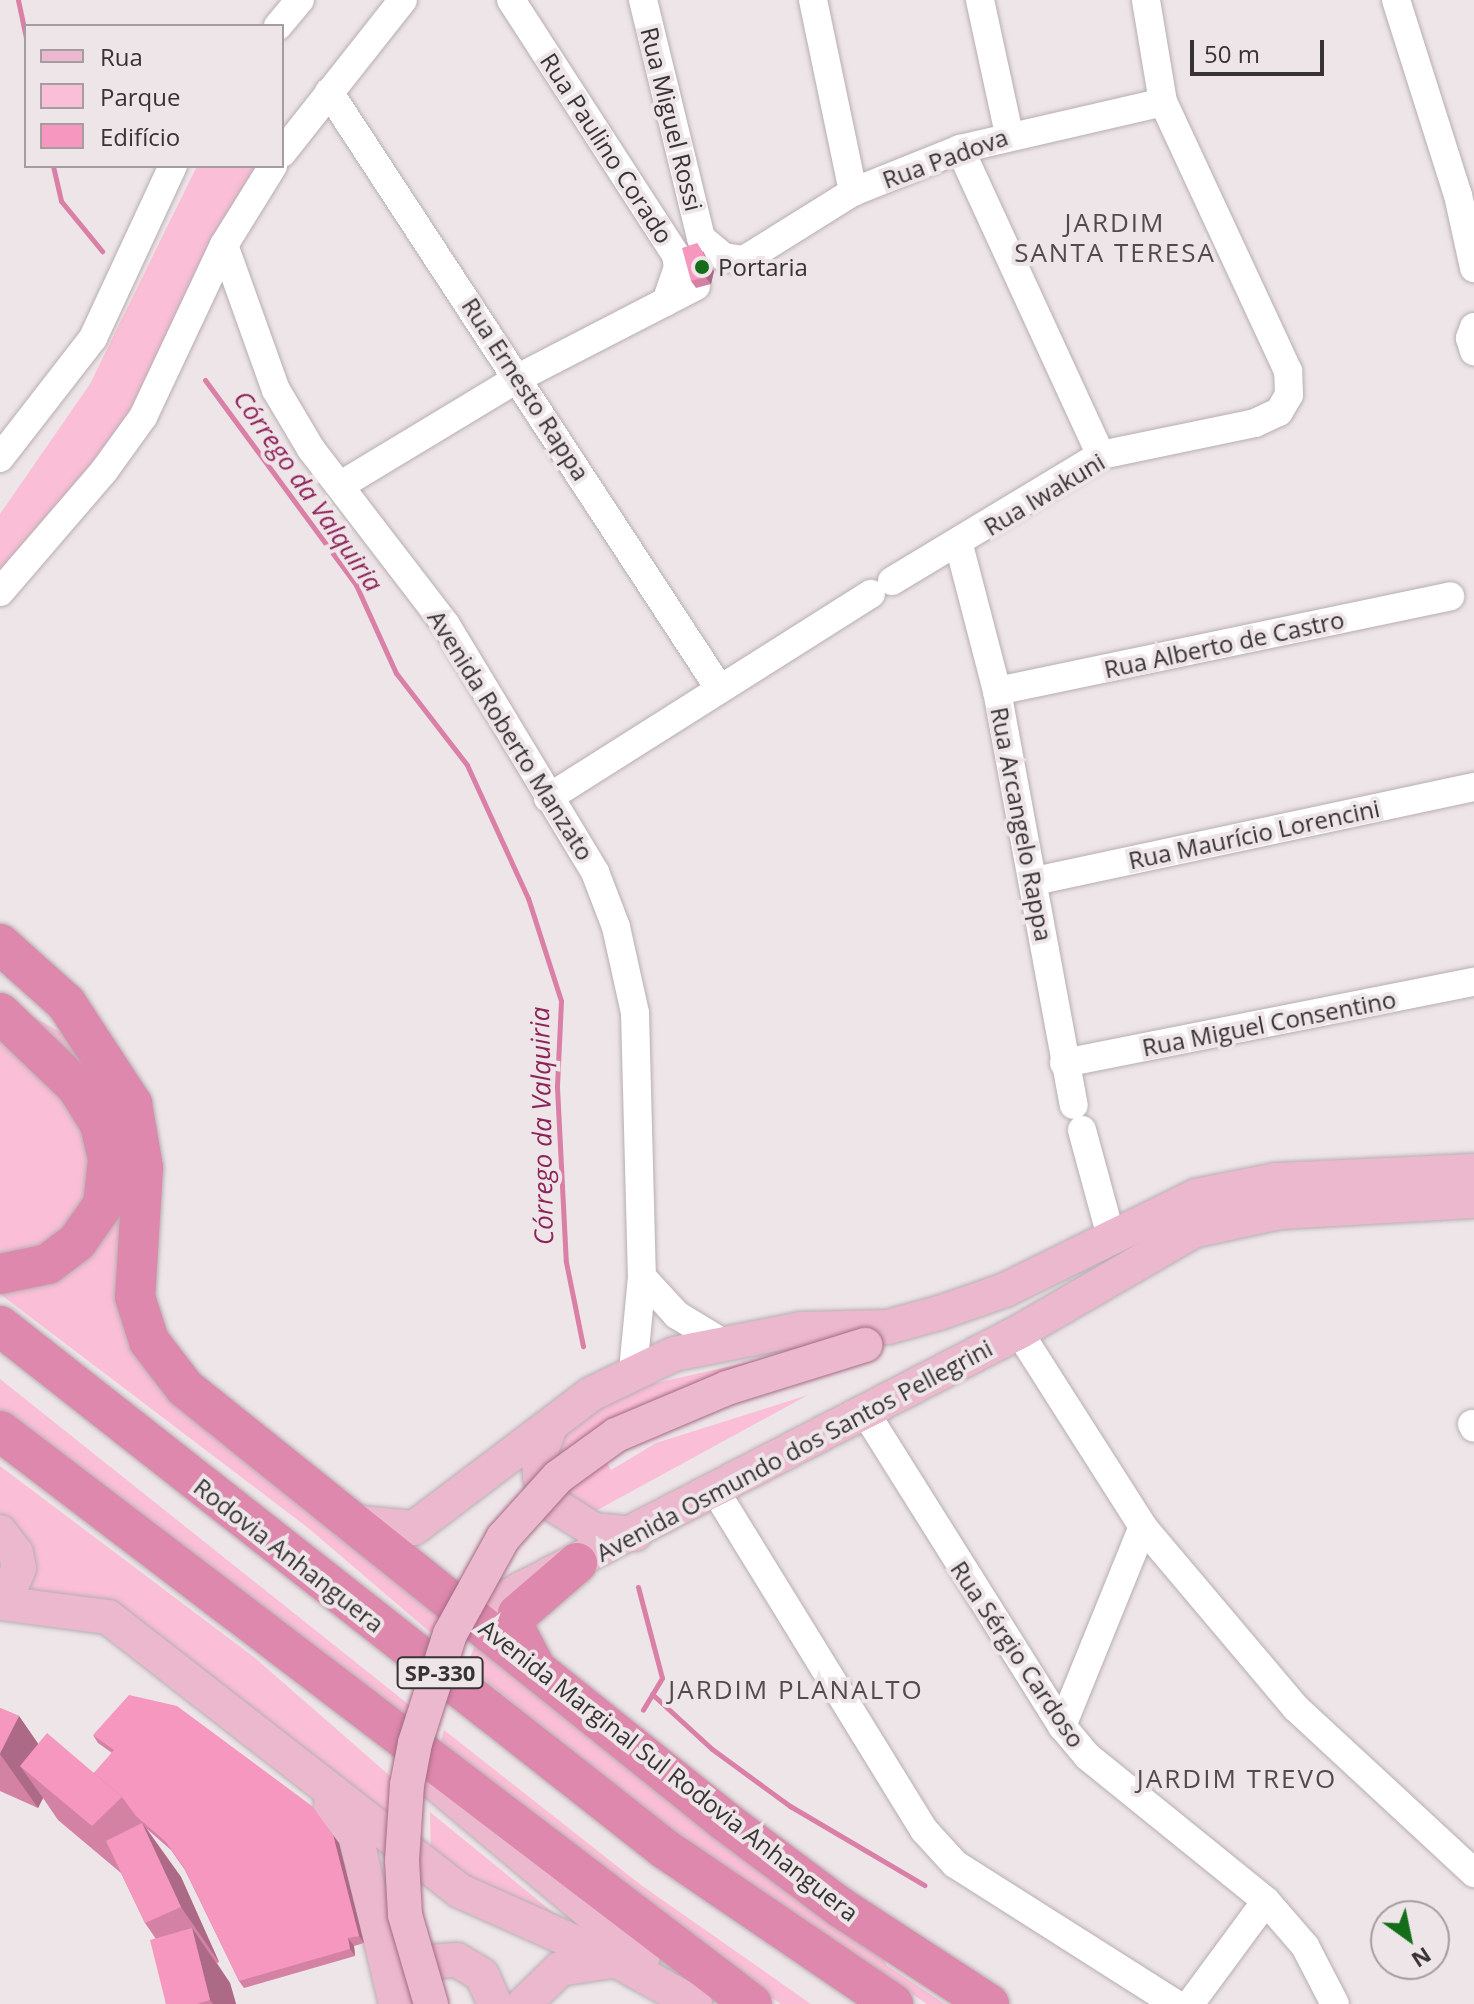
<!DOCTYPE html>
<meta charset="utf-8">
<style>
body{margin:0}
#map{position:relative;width:1474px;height:2004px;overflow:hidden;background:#eee5e8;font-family:"Open Sans",sans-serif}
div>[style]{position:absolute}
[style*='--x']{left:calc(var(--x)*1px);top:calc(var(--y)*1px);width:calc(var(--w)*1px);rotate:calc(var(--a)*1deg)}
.green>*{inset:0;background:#fabed6}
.stream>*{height:5px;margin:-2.5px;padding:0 2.5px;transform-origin:2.5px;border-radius:2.5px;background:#da7fa6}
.roads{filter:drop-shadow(0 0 2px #b7aeb1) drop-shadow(0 0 2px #b7aeb1)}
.minor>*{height:28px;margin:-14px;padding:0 14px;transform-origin:14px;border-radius:14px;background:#fff}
.major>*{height:34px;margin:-17px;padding:0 17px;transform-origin:17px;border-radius:17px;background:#ebb8cd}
.highway>*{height:40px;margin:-20px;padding:0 20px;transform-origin:20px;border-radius:20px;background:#dd88ac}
.bridges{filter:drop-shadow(0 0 2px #a36a82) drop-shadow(0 0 2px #a36a82)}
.major-bridge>*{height:34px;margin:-17px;padding:0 17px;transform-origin:17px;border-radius:17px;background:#ebb8cd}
.wall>*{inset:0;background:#d382a4}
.shaded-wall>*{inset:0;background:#ac6a86}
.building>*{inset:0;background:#f597bf}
.dots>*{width:22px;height:22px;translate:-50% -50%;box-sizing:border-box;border:4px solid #eee5e8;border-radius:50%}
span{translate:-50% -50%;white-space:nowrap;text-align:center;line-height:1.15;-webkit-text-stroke:8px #eee5e8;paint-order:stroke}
.shield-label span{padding:2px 6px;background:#eee5e8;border:2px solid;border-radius:6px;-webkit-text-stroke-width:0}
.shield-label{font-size:22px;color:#363334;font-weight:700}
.street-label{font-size:24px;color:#363334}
.poi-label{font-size:24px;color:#363334}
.left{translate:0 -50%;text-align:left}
.neighbourhood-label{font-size:26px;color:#524a4d;letter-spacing:2px}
.water-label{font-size:26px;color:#8e235a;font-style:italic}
.legend{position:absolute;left:24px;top:24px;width:260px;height:144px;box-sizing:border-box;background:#eee5e8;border:2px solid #a49ea0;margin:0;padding:10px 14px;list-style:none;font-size:24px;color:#363334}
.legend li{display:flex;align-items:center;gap:16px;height:40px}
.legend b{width:40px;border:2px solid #a49ea0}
.north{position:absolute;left:1370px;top:1900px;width:80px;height:80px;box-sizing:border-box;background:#eee5e8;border:2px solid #a49ea0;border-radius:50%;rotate:147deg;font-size:22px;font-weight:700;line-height:32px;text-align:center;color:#363334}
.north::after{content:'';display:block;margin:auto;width:28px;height:36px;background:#146e19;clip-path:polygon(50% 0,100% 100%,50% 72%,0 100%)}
.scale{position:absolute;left:1190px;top:40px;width:134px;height:36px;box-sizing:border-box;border:4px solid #363334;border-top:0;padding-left:10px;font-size:24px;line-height:28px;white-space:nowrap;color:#363334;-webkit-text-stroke:6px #eee5e8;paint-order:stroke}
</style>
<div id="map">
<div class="green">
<div style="clip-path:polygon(197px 166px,269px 166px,168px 364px,0 586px,0 514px,90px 384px)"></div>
<div style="clip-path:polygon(0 998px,60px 1032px,117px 1103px,128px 1312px,448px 1618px,438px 1639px,307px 1527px,0 1294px,118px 1188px)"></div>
<div style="clip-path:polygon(0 1027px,85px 1113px,97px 1185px,68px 1236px,0 1266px)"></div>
<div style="clip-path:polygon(803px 1350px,643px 1404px,591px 1433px,611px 1470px,656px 1443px,808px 1395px,592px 1513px,575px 1506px,549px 1467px,567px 1430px,581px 1418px,647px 1385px)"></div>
<div style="clip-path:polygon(0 1379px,413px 1708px,409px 1725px,0 1411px)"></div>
<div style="clip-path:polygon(0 1466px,255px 1658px,397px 1782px,394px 1824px,113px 1615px,20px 1598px,0 1522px)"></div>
<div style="clip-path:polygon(478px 1638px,884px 1953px,886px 1965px,945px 2004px,927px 2004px,720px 1865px,591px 1766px,467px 1665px)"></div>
<div style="clip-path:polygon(444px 1730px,641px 1885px,811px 2004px,781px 2004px,763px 1992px,439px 1749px)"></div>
<div style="clip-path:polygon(430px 1812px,550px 1910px,612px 1951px,431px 1860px)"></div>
</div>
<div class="stream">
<div style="--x:18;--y:0;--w:40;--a:78"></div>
<div style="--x:53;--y:166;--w:36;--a:77"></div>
<div style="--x:61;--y:201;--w:65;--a:50.6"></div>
<div style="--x:205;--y:380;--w:255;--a:53.6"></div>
<div style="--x:356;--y:585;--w:97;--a:65.6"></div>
<div style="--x:396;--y:673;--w:116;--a:52.3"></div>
<div style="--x:467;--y:765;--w:146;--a:65.4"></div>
<div style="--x:528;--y:898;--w:108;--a:72.2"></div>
<div style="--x:561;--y:1001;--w:86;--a:92.7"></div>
<div style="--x:557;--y:1087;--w:175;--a:87.1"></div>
<div style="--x:566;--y:1262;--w:86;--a:78.6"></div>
<div style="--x:638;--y:1587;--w:94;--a:75.2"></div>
<div style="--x:662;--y:1678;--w:37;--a:121"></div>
<div style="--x:652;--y:1694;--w:81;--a:42.5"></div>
<div style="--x:712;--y:1749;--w:97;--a:36.2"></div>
<div style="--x:790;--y:1806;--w:156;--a:30.5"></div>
</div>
<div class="roads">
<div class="minor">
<div style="--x:511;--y:0;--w:304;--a:57.1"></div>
<div style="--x:676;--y:255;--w:12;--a:81"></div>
<div style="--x:678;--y:267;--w:37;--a:109"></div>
<div style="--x:643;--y:0;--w:245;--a:76.3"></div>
<div style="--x:701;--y:238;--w:30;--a:40"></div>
<div style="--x:724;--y:257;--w:20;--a:9"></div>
<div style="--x:744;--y:260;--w:128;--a:-32"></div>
<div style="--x:853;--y:192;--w:115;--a:-21.9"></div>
<div style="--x:960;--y:149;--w:208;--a:-13"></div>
<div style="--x:813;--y:0;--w:196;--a:78.2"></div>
<div style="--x:980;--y:0;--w:137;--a:77.8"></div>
<div style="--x:1396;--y:0;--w:205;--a:72.4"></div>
<div style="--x:1458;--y:195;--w:75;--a:77.6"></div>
<div style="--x:278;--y:26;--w:34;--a:-50"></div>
<div style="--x:329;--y:92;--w:712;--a:56.8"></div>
<div style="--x:960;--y:149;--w:337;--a:65.3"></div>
<div style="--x:282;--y:153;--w:195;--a:-51.7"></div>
<div style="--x:224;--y:245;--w:154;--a:70.3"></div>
<div style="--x:276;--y:390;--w:69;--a:59.3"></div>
<div style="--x:311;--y:449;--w:222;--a:52.5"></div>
<div style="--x:446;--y:625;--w:288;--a:58.9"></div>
<div style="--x:595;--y:872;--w:59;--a:69.1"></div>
<div style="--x:616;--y:927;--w:88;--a:77.5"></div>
<div style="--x:635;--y:1013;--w:264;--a:88.5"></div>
<div style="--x:642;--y:1277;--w:93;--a:95.5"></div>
<div style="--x:1474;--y:327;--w:12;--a:110"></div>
<div style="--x:1470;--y:338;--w:14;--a:73"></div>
<div style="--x:0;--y:458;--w:152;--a:-52.2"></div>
<div style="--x:93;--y:338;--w:190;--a:-65.1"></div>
<div style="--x:341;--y:485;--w:209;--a:-31.1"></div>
<div style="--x:520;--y:377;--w:198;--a:-27.3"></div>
<div style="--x:959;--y:545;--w:151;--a:75.4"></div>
<div style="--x:997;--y:691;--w:421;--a:79.5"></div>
<div style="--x:892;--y:581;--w:244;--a:-31.1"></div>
<div style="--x:1101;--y:455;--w:157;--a:-11.7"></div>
<div style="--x:1255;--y:423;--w:26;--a:-25"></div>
<div style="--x:1279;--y:412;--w:20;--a:-60"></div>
<div style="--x:1289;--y:395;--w:24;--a:-92"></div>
<div style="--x:1288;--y:371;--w:297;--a:-114.9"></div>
<div style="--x:1163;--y:102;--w:103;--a:-99.5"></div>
<div style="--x:0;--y:592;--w:160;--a:-49.3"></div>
<div style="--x:104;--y:471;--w:67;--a:-54.2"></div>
<div style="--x:143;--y:417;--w:190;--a:-64.8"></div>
<div style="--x:224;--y:245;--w:93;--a:-58.2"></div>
<div style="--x:997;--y:691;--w:463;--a:-11.8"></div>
<div style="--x:548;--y:798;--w:382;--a:-32.3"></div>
<div style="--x:1035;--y:881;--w:449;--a:-12.1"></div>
<div style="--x:1064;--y:1063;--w:418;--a:-11.2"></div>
<div style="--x:1082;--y:1130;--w:107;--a:74.8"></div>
<div style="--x:642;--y:1277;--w:52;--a:47.4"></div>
<div style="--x:677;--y:1315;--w:50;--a:31.2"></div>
<div style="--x:1019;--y:1332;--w:231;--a:57.5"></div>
<div style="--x:1143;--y:1527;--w:237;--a:49.8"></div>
<div style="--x:1296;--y:1708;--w:243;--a:42.8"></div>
<div style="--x:865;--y:1412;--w:371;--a:57.9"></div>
<div style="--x:1062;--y:1726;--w:39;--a:50"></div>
<div style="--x:1087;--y:1756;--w:230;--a:39"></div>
<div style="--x:1266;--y:1901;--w:60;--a:49.1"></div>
<div style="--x:1305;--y:1946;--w:65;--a:62.7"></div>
<div style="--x:1472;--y:1424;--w:4;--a:63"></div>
<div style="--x:716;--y:1492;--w:397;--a:58.4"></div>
<div style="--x:924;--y:1830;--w:46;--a:47.6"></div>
<div style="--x:955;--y:1864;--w:262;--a:32.4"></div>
<div style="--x:1062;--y:1726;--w:215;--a:-67.9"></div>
<div style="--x:1190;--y:2004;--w:128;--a:-53.6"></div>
</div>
<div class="major">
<div style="--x:549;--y:1430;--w:28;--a:111"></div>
<div style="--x:539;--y:1456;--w:21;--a:87"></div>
<div style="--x:540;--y:1477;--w:31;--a:63"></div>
<div style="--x:554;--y:1505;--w:47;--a:32"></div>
<div style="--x:594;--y:1530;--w:41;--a:5.6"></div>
<div style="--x:360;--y:1523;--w:54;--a:5.3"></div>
<div style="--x:414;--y:1528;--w:222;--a:-37.1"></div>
<div style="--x:591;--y:1394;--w:92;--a:-25.7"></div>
<div style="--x:674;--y:1354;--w:129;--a:-11.1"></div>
<div style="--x:801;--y:1329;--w:87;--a:-1.3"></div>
<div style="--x:888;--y:1327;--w:53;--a:-15.4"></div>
<div style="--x:939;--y:1313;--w:70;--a:-19.2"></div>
<div style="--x:1005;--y:1290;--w:213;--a:-26.2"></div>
<div style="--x:1196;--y:1196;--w:82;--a:-11.3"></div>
<div style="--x:1276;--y:1180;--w:198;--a:-2.6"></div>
<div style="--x:0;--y:1532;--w:26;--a:53"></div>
<div style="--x:16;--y:1553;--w:15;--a:79"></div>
<div style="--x:19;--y:1568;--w:38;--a:113"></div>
<div style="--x:0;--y:1603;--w:109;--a:7.4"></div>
<div style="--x:108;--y:1617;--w:446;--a:37.9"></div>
<div style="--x:460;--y:1891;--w:174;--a:24.1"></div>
<div style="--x:619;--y:1962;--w:87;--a:28.9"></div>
<div style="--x:471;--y:1615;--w:617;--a:-27.31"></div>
<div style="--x:1019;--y:1332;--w:201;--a:-30.1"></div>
<div style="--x:1193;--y:1231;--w:90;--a:-12.2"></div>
<div style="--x:1281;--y:1212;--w:193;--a:-3.3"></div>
<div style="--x:426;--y:1775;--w:283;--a:40"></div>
<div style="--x:331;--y:1804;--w:41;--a:52.9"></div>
<div style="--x:356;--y:1837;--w:172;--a:76.5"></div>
<div style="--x:402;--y:1985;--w:34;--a:-43"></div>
<div style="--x:427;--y:1962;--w:30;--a:-4"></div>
<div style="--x:457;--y:1960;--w:29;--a:31"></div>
<div style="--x:482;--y:1975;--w:32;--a:66"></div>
<div style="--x:524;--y:2004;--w:50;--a:-44.2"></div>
<div style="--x:560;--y:1969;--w:52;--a:-8.9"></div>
</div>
<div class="highway">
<div style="--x:0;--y:944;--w:89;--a:41.8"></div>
<div style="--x:66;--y:1003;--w:121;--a:56.8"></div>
<div style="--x:132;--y:1104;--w:65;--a:80.2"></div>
<div style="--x:143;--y:1168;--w:129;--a:93.5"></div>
<div style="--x:135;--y:1297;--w:46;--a:72.3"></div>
<div style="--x:149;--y:1341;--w:59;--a:52.5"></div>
<div style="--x:185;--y:1388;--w:692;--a:38.72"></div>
<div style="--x:725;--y:1821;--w:144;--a:36.8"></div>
<div style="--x:840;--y:1907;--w:178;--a:33.1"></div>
<div style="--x:0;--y:1013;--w:107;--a:43.9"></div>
<div style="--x:77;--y:1087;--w:44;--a:58.1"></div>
<div style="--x:100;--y:1124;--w:37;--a:77"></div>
<div style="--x:108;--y:1160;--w:45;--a:96.3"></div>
<div style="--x:103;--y:1205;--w:45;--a:125.1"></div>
<div style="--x:77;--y:1242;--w:36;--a:143"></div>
<div style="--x:48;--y:1264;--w:49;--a:168.2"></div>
<div style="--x:0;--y:1326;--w:846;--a:38.18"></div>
<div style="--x:665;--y:1849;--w:276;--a:34.2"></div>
<div style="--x:0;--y:1431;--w:945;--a:37.31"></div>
<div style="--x:534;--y:1665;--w:41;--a:-117.8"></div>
<div style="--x:515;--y:1629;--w:15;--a:-79"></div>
<div style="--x:518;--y:1614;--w:78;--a:-40.8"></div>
</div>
</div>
<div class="bridges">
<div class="major-bridge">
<div style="--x:431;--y:2004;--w:93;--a:-106.3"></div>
<div style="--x:405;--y:1915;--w:55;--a:-93.1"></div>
<div style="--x:402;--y:1860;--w:75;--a:-86.2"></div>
<div style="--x:407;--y:1785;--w:43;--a:-79.2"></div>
<div style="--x:415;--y:1743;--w:114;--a:-72.2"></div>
<div style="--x:450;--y:1634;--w:110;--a:-61.1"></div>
<div style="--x:503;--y:1538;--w:82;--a:-48"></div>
<div style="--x:558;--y:1477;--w:72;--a:-35.9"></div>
<div style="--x:616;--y:1435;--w:121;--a:-22.9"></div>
<div style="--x:727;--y:1388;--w:145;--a:-17.3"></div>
</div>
</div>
<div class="wall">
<div style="clip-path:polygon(703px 251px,714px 271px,711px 284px,696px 288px,691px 281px)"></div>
<div style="clip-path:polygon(0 1708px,19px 1716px,38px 1744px,94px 1773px,112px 1753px,98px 1743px,93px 1735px,339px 1843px,364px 1943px,354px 1946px,355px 1956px,244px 1988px,239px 1981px,185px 1870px,171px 1850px,147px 1829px,181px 1877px,219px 1962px,217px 1963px,230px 1983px,236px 2004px,166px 2004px,156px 1939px,145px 1923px,121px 1873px,58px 1820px,43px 1798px,38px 1808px,0 1791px)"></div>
</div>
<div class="shaded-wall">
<div style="clip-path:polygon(697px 243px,714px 271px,711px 284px,705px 277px)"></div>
<div style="clip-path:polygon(19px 1716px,57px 1771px,20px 1766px,43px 1798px,38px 1808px,0 1754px)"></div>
<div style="clip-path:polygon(142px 1823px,181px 1877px,219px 1962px,181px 1907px)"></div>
<div style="clip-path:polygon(333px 1835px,339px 1843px,364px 1943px,359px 1936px)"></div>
<div style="clip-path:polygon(192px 1928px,230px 1983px,236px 2004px,213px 2004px,210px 2000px)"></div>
<div style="clip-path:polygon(348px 1938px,354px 1946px,355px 1956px,350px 1949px)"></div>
</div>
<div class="building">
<div style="clip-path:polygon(697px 243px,709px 263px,705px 277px,691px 281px,682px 248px)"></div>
<div style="clip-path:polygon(129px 1695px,177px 1706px,312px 1806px,333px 1835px,359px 1936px,348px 1938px,350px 1949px,239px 1981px,185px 1869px,166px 1842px,136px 1816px,122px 1797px,94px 1773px,114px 1750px,93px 1735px)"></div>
<div style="clip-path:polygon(0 1708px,19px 1716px,0 1753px)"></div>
<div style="clip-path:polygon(47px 1733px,122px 1797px,92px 1826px,20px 1766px)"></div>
<div style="clip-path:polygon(142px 1823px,181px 1907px,145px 1923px,106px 1841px)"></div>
<div style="clip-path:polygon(192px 1928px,210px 2000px,197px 2004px,166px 2004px,150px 1940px)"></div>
</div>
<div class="dots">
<div style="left:702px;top:267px;background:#146e19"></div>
</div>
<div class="shield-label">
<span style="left:440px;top:1673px">SP-330</span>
</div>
<div class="street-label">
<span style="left:672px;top:119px;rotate:76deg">Rua Miguel Rossi</span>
<span style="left:607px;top:148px;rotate:57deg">Rua Paulino Corado</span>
<span style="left:945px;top:158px;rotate:-20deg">Rua Padova</span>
<span style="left:526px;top:389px;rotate:57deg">Rua Ernesto Rappa</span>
<span style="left:1044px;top:494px;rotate:-31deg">Rua Iwakuni</span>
<span style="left:1224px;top:644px;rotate:-12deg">Rua Alberto de Castro</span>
<span style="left:511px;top:735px;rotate:58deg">Avenida Roberto Manzato</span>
<span style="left:1022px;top:824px;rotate:79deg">Rua Arcangelo Rappa</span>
<span style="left:1254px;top:834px;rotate:-12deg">Rua Maurício Lorencini</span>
<span style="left:1269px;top:1023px;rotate:-11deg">Rua Miguel Consentino</span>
<span style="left:794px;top:1450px;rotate:-28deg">Avenida Osmundo dos Santos Pellegrini</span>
<span style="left:289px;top:1555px;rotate:38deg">Rodovia Anhanguera</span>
<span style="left:1018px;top:1654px;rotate:56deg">Rua Sérgio Cardoso</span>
<span style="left:669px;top:1770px;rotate:38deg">Avenida Marginal Sul Rodovia Anhanguera</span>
</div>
<div class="poi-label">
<span class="left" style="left:718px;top:267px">Portaria</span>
</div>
<div class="neighbourhood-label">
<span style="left:1115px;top:238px">JARDIM<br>SANTA TERESA</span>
<span style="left:796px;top:1690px">JARDIM PLANALTO</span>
<span style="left:1237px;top:1779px">JARDIM TREVO</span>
</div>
<div class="water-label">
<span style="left:308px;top:491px;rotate:55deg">Córrego da Valquiria</span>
<span style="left:542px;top:1126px;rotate:-91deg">Córrego da Valquiria</span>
</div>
<ul class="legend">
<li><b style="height:10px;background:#ebb8cd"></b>Rua</li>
<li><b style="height:22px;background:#fabed6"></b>Parque</li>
<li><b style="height:22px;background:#f597bf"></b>Edifício</li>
</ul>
<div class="north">N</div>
<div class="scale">50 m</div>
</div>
